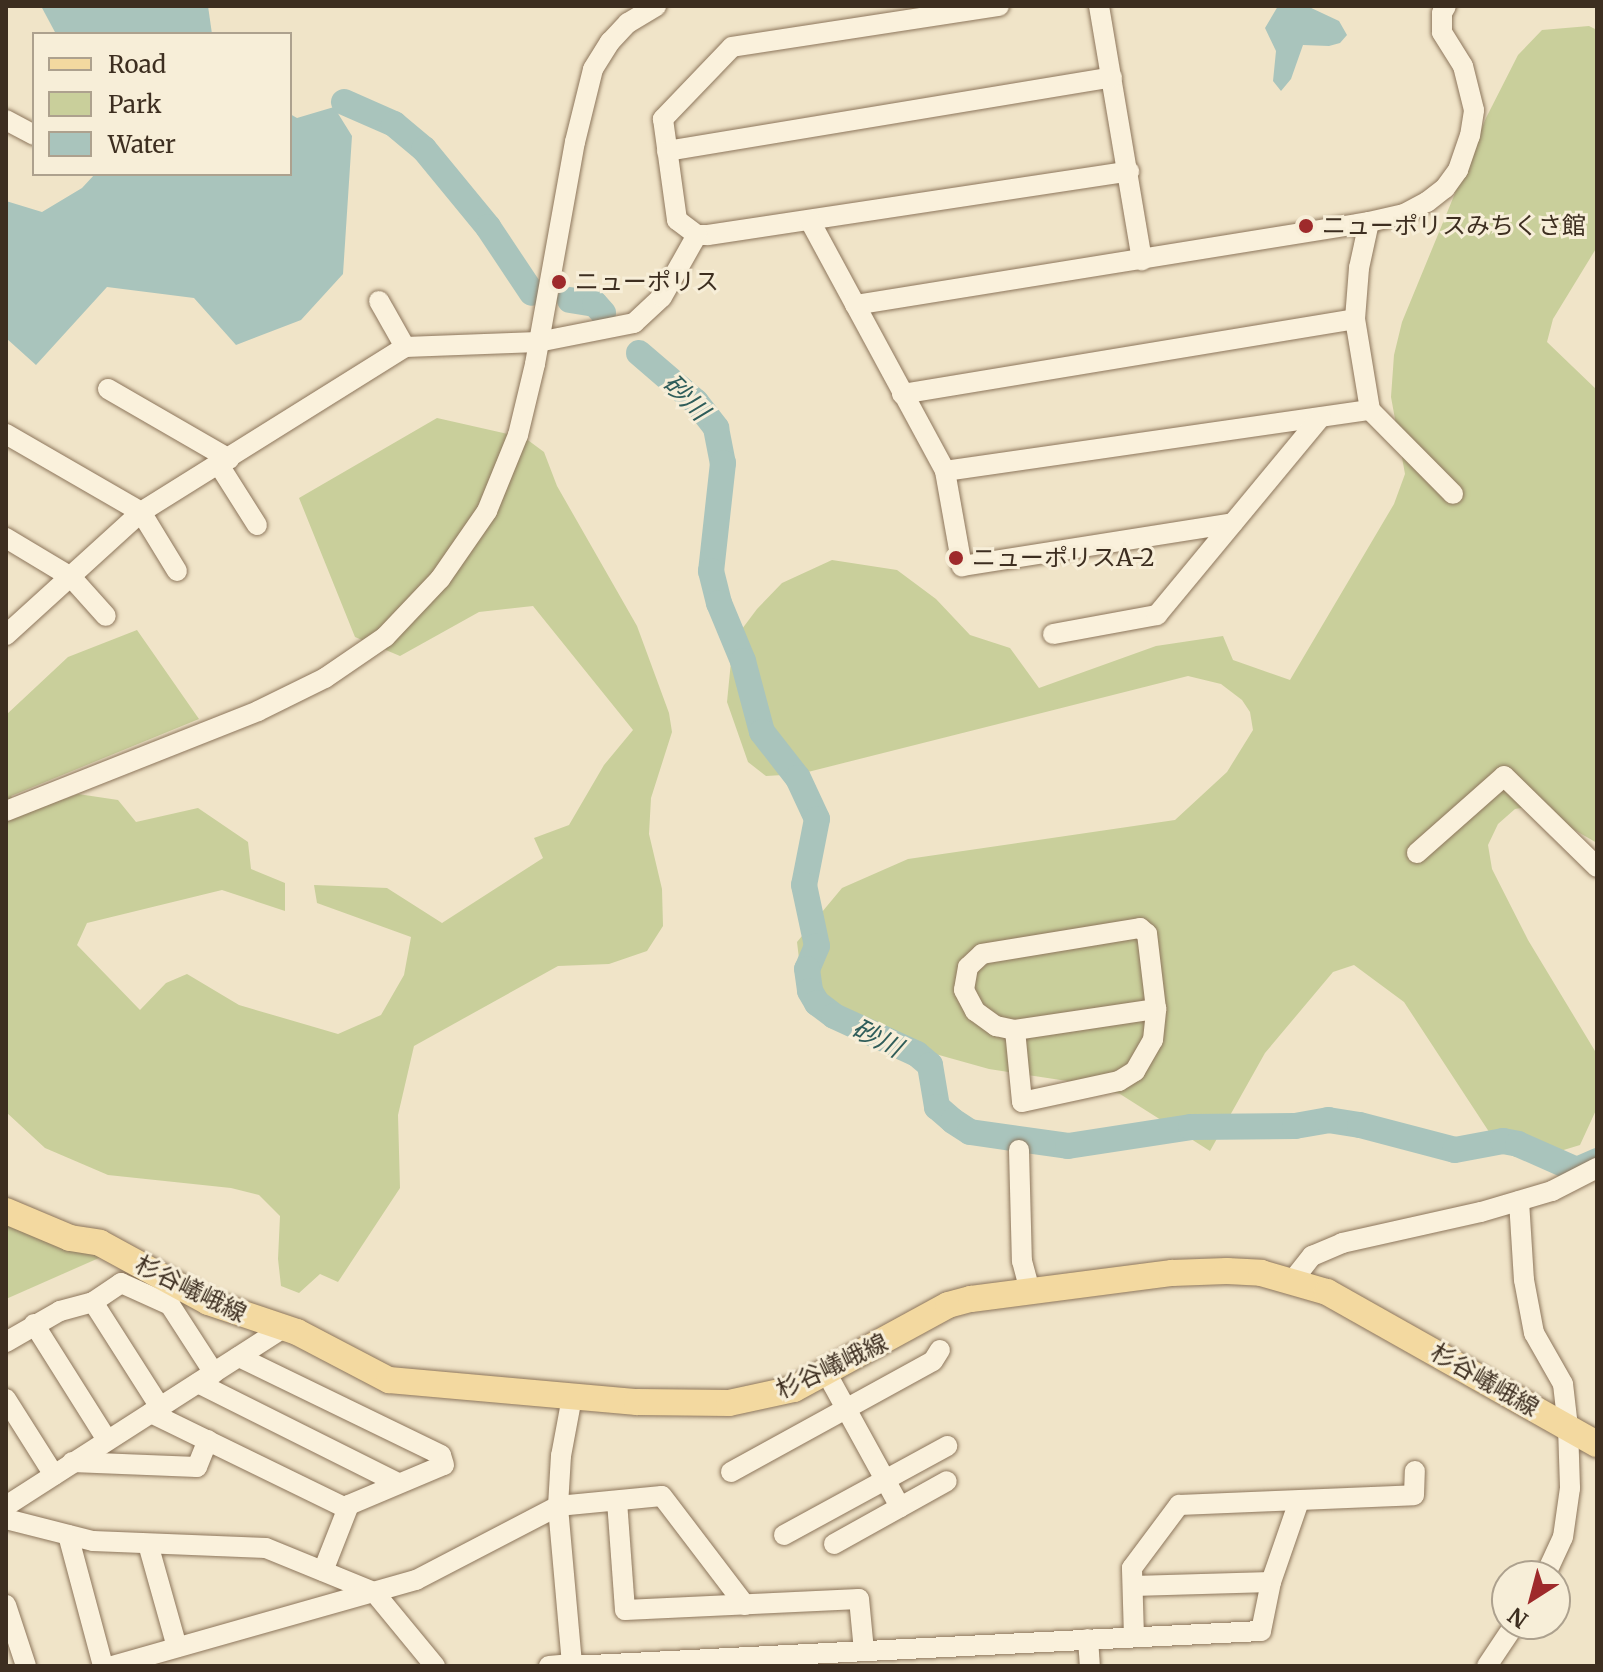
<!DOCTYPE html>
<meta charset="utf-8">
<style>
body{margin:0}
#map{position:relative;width:1603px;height:1672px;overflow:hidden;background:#f0e4c8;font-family:Merriweather,"Noto Sans JP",serif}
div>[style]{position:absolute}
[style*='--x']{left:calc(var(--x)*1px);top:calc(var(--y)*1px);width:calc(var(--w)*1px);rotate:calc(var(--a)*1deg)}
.green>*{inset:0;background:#c9cf9b}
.water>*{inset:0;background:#a9c4bc}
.river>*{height:26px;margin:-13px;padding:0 13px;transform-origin:13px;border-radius:13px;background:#a9c4bc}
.roads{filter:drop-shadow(0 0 2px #8d765c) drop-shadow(0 0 2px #8d765c)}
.minor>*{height:20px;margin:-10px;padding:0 10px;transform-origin:10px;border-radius:10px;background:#faf1dc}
.major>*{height:26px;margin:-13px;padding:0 13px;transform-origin:13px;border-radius:13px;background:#f3d9a0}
.dots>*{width:22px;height:22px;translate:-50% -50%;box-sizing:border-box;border:4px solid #f7eed8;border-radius:50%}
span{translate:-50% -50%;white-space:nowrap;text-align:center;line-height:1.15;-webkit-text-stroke:6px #f7eed8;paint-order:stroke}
.poi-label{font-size:24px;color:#3d2e20}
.left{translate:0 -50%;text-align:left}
.street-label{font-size:24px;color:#3d2e20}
.water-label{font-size:26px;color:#2f5d5a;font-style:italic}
.frame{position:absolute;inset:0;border:8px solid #3d2e20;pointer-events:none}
.legend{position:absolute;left:32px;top:32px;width:260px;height:144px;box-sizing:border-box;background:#f7eed8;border:2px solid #ada18e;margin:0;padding:10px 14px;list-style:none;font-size:24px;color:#3d2e20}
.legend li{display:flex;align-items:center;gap:16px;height:40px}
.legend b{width:40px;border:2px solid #ada18e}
.north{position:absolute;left:1491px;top:1560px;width:80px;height:80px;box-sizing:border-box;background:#f7eed8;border:2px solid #ada18e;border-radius:50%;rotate:216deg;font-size:22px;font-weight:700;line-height:32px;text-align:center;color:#3d2e20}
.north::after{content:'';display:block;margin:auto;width:28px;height:36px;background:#9e2a2b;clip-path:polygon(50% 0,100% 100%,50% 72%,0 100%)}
</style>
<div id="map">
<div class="green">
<div style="clip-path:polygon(1589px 26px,1597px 30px,1597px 247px,1553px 319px,1547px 342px,1597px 390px,1597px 843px,1533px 806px,1515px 809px,1498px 824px,1488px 845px,1492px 869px,1528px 940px,1595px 1051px,1597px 1108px,1580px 1145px,1544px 1156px,1515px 1157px,1497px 1144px,1404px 1002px,1354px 965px,1333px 972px,1265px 1053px,1210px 1151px,1120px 1094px,1074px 1082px,989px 1069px,871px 1036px,824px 1001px,800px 967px,797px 942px,842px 888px,908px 859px,1175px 820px,1227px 772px,1253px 730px,1250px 712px,1242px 700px,1221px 684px,1188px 676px,800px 774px,766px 776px,748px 762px,727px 702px,733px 641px,757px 609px,782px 583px,832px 560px,897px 570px,936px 599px,970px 635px,1010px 648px,1039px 688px,1156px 646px,1223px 636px,1233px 660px,1290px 680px,1394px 504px,1405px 474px,1391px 397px,1394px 355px,1402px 322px,1486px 118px,1518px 55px,1542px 30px)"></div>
<div style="clip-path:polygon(437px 418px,525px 438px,544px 452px,557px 486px,637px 626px,669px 713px,672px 732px,651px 798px,649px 834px,662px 889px,663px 926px,647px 951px,609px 964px,558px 966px,414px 1046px,398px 1115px,400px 1188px,338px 1282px,320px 1274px,299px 1293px,281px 1286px,278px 1259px,280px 1216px,259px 1195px,231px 1188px,108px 1175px,45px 1148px,6px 1112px,6px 715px,68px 657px,137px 630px,199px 719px,11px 796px,20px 815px,78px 794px,118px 800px,136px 822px,198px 808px,248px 842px,251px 869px,285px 883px,285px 911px,222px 890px,87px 923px,77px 945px,140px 1010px,166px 983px,187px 974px,239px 1005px,338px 1034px,381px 1015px,404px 975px,411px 937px,317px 903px,314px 885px,387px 888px,442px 923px,543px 858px,534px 838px,569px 825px,604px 765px,633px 730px,533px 606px,479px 612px,400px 656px,355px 637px,299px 498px)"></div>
<div style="clip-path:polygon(6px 1220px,108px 1254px,6px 1299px)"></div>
</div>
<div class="water">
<div style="clip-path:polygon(41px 6px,208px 6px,212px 34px,56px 34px)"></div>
<div style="clip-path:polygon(1278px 6px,1307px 6px,1339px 21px,1347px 35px,1340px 43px,1329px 46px,1303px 45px,1291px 79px,1281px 91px,1273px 81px,1276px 51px,1265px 28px)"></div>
<div style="clip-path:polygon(334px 107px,352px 136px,343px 274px,301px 320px,236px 345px,194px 298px,107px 287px,36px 365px,6px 338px,6px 201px,42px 212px,82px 188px,95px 174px,290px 174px,290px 114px,297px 118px)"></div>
</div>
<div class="river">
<div style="--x:344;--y:102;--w:55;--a:23.7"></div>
<div style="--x:394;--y:124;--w:39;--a:40"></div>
<div style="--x:424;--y:149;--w:101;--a:50.6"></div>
<div style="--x:488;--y:227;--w:79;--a:56.3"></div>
<div style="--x:570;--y:300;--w:25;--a:9"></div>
<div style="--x:595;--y:304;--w:12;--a:48"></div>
<div style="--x:639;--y:353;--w:75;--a:40.7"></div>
<div style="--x:696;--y:402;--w:33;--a:52"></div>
<div style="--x:716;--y:428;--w:36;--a:79"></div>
<div style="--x:723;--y:463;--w:109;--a:96.3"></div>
<div style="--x:711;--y:571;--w:33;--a:76"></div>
<div style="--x:719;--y:603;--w:63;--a:67.5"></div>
<div style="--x:743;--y:661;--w:73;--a:75"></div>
<div style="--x:762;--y:732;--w:58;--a:52"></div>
<div style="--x:798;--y:778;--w:45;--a:65.1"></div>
<div style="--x:817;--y:819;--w:67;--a:101.1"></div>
<div style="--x:804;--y:885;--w:62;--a:78"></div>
<div style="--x:817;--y:946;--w:25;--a:113"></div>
<div style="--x:807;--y:969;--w:22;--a:82"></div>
<div style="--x:810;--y:991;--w:14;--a:60"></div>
<div style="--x:817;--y:1003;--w:21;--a:37"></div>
<div style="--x:834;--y:1016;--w:91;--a:24.6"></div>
<div style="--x:917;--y:1054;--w:17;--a:40"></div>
<div style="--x:930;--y:1065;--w:43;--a:80.5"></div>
<div style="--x:937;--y:1107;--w:21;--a:41"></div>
<div style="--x:953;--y:1121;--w:20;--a:33"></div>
<div style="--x:970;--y:1132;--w:99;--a:8.1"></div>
<div style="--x:1068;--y:1146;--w:124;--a:-8.8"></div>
<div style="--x:1191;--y:1127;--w:104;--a:-0.6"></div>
<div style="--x:1295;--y:1126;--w:34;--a:-10"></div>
<div style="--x:1328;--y:1120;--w:32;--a:9"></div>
<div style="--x:1360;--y:1125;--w:98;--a:14.7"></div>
<div style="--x:1455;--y:1150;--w:49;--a:-10.6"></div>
<div style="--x:1503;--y:1141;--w:15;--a:11"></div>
<div style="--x:1518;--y:1144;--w:64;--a:23.8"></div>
<div style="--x:1577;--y:1170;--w:22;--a:-24"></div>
</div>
<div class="roads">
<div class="minor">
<div style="--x:999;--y:6;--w:270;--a:171.3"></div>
<div style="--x:732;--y:47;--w:100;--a:133.8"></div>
<div style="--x:663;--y:119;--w:102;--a:82.1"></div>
<div style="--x:677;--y:220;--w:25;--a:37"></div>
<div style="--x:697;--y:235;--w:11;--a:0"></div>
<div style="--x:708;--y:235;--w:426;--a:-8.6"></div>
<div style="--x:1099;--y:6;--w:258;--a:80.4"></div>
<div style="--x:6;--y:120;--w:32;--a:28"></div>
<div style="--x:667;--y:151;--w:451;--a:-9.4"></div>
<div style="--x:810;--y:221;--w:284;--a:61.6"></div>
<div style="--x:945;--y:471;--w:97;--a:79.9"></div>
<div style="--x:962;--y:566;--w:274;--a:-9"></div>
<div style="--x:379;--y:301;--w:53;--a:60.5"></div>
<div style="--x:855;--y:305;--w:521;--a:-9.17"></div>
<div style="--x:1369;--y:222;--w:36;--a:-13"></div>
<div style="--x:1404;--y:214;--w:26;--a:-28"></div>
<div style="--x:1427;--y:202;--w:23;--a:-38"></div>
<div style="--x:1445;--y:188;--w:22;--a:-54"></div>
<div style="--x:1458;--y:170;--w:36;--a:-71"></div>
<div style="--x:1470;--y:136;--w:26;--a:-81"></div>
<div style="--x:1474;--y:110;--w:45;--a:-104"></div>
<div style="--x:1463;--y:66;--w:40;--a:-122"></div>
<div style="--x:1442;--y:32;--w:19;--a:-90"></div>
<div style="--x:1442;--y:13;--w:8;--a:-60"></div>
<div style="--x:1355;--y:319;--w:51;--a:-85.5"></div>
<div style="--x:1359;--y:268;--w:47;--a:-77.7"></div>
<div style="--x:108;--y:389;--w:140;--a:30"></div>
<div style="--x:902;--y:394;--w:459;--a:-9.4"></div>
<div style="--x:1355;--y:319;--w:92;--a:80.6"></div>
<div style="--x:1370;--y:410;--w:118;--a:45.3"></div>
<div style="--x:6;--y:434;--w:156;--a:30"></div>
<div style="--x:141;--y:512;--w:69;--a:58.6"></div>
<div style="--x:219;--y:465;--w:71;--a:57.7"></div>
<div style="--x:945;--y:471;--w:429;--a:-8.2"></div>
<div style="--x:6;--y:538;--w:76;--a:31"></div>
<div style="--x:71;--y:577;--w:52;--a:48.1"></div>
<div style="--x:1053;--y:634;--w:106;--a:-10.4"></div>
<div style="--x:1157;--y:615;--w:256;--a:-50.4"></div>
<div style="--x:6;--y:635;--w:183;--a:-42.3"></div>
<div style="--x:141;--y:512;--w:311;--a:-32"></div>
<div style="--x:405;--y:347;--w:133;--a:-2.2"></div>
<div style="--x:538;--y:342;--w:98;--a:-11.2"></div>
<div style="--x:634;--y:323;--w:38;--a:-43"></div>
<div style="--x:662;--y:297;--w:71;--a:-60.6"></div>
<div style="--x:6;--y:811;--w:271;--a:-21.6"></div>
<div style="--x:258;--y:711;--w:75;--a:-26.2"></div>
<div style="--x:325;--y:678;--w:73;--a:-34.3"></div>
<div style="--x:385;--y:637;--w:80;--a:-46.5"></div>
<div style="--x:440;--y:579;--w:83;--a:-55.3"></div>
<div style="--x:487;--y:511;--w:82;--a:-67.8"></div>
<div style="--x:518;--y:435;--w:73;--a:-76.5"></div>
<div style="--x:535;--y:364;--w:226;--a:-79.8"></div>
<div style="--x:575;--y:142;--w:75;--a:-76.1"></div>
<div style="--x:593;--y:69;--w:32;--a:-58"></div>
<div style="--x:610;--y:42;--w:26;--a:-47"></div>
<div style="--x:628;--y:23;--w:33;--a:-31"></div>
<div style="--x:1417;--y:853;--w:116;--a:-41.5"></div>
<div style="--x:1504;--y:776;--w:130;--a:44.4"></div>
<div style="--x:1015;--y:1030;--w:72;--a:84.4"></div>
<div style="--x:1022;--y:1102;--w:99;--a:-12.2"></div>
<div style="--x:1119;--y:1081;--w:19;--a:-32"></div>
<div style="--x:1135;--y:1071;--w:36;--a:-60"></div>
<div style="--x:1153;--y:1040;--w:31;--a:-84"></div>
<div style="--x:1156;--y:1009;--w:76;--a:-96.8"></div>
<div style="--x:1147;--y:934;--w:9;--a:-139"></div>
<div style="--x:1140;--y:928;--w:160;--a:170.7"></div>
<div style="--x:982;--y:954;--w:19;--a:137"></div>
<div style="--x:968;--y:967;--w:23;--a:100"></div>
<div style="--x:964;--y:990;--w:24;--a:62"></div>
<div style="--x:975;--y:1011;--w:26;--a:36"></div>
<div style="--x:996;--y:1026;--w:19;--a:12"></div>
<div style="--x:1015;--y:1030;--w:143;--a:-8.5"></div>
<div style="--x:1019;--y:1150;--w:111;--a:88.5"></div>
<div style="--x:1022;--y:1261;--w:31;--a:75"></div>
<div style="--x:1519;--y:1201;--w:79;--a:86.4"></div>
<div style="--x:1524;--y:1280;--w:54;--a:79.3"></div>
<div style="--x:1534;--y:1333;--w:59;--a:60.4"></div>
<div style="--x:1563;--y:1384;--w:43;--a:83.4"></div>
<div style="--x:1568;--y:1427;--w:61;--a:88.1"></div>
<div style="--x:1570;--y:1488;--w:49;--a:98.1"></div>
<div style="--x:1563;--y:1537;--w:43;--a:114.8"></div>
<div style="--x:1293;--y:1280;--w:31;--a:-52"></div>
<div style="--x:1312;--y:1256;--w:33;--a:-23"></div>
<div style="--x:1342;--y:1243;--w:142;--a:-12.6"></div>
<div style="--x:1481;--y:1212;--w:74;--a:-16.5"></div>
<div style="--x:1552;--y:1191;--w:51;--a:-27.1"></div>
<div style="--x:93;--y:1302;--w:125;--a:57.5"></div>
<div style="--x:34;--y:1324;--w:137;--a:57.8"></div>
<div style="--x:6;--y:1342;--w:62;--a:-29.9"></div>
<div style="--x:60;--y:1311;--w:34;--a:-15"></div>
<div style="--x:93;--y:1302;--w:34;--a:-34"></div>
<div style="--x:121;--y:1283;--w:54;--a:24.2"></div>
<div style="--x:170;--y:1305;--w:81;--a:57.1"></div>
<div style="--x:827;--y:1374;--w:152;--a:61.2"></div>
<div style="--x:198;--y:1383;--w:224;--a:26.6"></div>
<div style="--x:6;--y:1399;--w:90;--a:57.7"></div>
<div style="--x:151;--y:1413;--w:215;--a:26"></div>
<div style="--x:344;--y:1507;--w:108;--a:-22.8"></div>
<div style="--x:444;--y:1465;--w:10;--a:-107"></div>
<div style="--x:441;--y:1455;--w:225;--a:-154.1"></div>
<div style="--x:72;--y:1462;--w:125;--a:2.3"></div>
<div style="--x:197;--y:1467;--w:29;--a:-68"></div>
<div style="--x:731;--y:1472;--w:230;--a:-28.8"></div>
<div style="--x:933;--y:1361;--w:13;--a:-58"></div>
<div style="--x:617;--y:1501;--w:109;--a:85.8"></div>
<div style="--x:625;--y:1610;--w:234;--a:-2.7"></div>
<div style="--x:859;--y:1599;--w:52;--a:84.5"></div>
<div style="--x:6;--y:1506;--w:329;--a:-32.7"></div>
<div style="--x:6;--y:1519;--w:90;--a:14.2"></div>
<div style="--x:93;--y:1541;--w:173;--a:2.3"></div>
<div style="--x:266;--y:1548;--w:117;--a:22.2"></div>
<div style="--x:374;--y:1592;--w:96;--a:50.5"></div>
<div style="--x:68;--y:1535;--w:136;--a:75"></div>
<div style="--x:784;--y:1535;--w:186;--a:-28.6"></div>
<div style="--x:148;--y:1544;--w:107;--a:74.3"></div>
<div style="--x:834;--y:1544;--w:129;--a:-29.1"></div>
<div style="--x:323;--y:1571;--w:71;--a:-68.5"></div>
<div style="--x:1133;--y:1586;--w:138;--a:-1.7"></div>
<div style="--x:6;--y:1605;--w:64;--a:71.8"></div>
<div style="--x:1134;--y:1637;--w:69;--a:-91.7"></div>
<div style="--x:1132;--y:1568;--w:79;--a:-53.3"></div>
<div style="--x:1179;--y:1505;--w:235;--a:-2.4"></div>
<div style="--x:1414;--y:1495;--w:24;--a:-88"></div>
<div style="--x:1088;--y:1639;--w:27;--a:86"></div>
<div style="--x:112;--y:1666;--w:316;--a:-15.8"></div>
<div style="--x:416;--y:1580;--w:160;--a:-27.5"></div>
<div style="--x:558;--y:1506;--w:104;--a:-5.5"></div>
<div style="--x:662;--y:1496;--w:137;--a:52.7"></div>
<div style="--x:549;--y:1666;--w:23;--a:-5"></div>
<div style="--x:572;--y:1664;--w:159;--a:-95.1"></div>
<div style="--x:558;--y:1506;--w:50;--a:-86.6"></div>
<div style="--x:561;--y:1456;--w:60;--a:-79.4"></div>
<div style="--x:572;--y:1666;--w:690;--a:-2.91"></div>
<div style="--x:1261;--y:1631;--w:50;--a:-78.5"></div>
<div style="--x:1271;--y:1582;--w:86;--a:-70.9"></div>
<div style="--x:1487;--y:1666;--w:50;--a:-56.3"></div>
</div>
<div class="major">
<div style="--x:6;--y:1211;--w:69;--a:22.9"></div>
<div style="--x:70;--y:1238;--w:30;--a:9"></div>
<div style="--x:100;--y:1243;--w:123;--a:28.6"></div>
<div style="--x:208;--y:1302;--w:94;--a:18.6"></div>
<div style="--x:297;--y:1332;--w:104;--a:27.6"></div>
<div style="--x:389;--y:1380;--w:249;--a:5.1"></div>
<div style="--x:637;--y:1402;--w:92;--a:0.6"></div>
<div style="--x:729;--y:1403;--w:66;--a:-12.2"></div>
<div style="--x:794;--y:1389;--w:175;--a:-28.6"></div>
<div style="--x:948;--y:1305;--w:24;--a:-15"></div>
<div style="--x:971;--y:1299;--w:203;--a:-7.4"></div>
<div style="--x:1172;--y:1273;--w:55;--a:-2.1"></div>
<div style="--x:1227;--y:1271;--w:34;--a:3"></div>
<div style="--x:1261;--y:1273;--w:69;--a:16.1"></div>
<div style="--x:1327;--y:1292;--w:310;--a:29.4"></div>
</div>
</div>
<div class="dots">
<div style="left:1306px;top:226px;background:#9e2a2b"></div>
<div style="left:559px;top:282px;background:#9e2a2b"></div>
<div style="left:956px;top:558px;background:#9e2a2b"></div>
</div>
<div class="poi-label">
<span class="left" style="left:1322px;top:226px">ニューポリスみちくさ館</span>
<span class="left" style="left:575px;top:282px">ニューポリス</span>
<span class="left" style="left:972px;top:558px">ニューポリスA-2</span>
</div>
<div class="street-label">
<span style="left:191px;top:1289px;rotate:26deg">杉谷嶬峨線</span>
<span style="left:832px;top:1366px;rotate:-25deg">杉谷嶬峨線</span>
<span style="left:1485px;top:1380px;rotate:30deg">杉谷嶬峨線</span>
</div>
<div class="water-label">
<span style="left:686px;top:397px;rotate:45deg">砂川</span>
<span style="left:877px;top:1038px;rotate:27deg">砂川</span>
</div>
<div class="frame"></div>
<ul class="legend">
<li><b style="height:10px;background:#f3d9a0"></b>Road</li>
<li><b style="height:22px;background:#c9cf9b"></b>Park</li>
<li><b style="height:22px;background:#a9c4bc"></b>Water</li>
</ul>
<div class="north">N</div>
</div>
